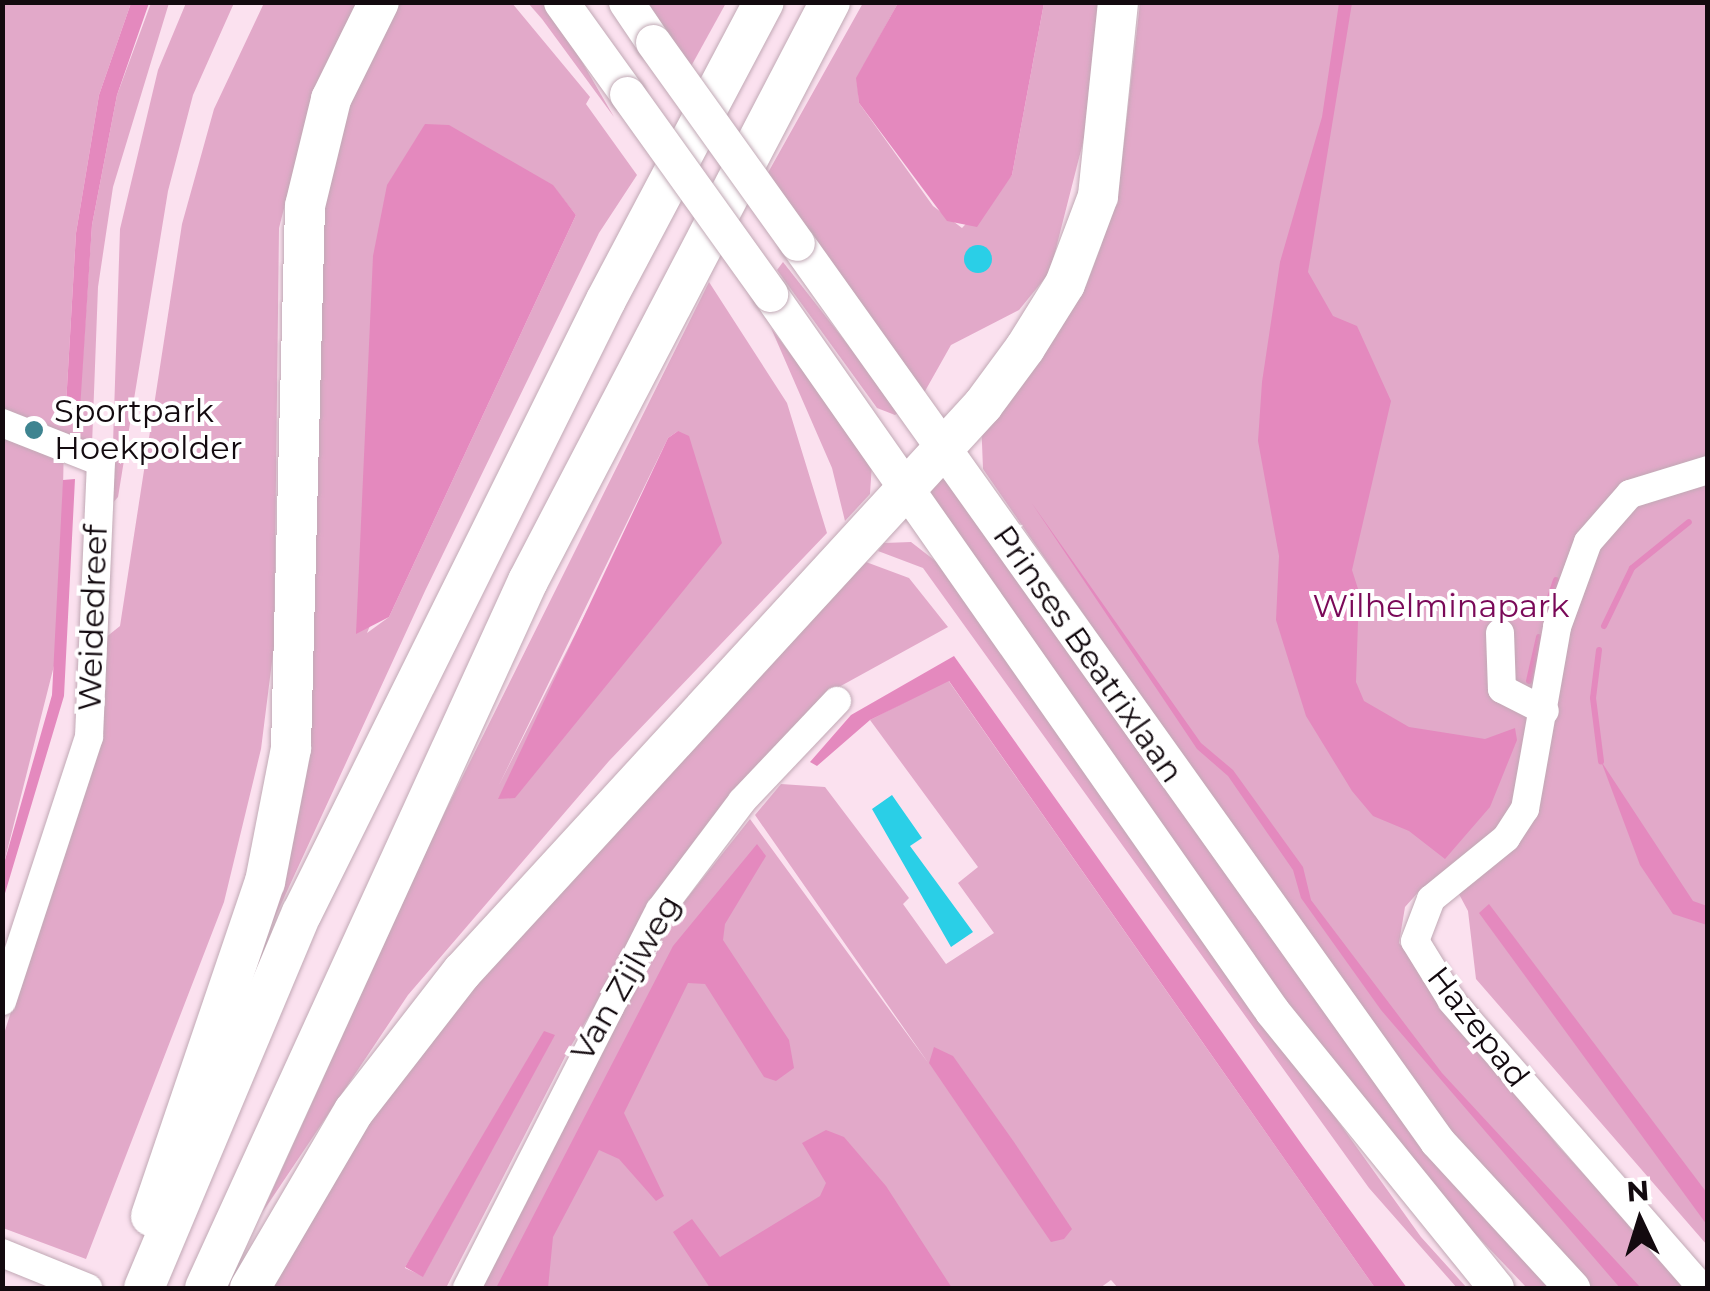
<!DOCTYPE html>
<style>
body{margin:0}
#map{position:relative;width:1710px;height:1291px;overflow:hidden;background:#fbe1ef;font-family:Montserrat,sans-serif}
div>[style]{position:absolute}
[style*='--x']{left:calc(var(--x)*1px);top:calc(var(--y)*1px);width:calc(var(--w)*1px);rotate:calc(var(--a)*1deg)}
.green>*{inset:0;background:#e2a9c9}
.water>*{inset:0;background:#e489be}
.stream>*{height:6px;margin:-3px;padding:0 3px;transform-origin:3px;border-radius:3px;background:#e489be}
.building>*{inset:0;background:#2acfe7}
.round{border-radius:50%}
.roads{filter:drop-shadow(0 0 2px #c1a9b5) drop-shadow(0 0 2px #c1a9b5)}
.minor>*{height:28px;margin:-14px;padding:0 14px;transform-origin:14px;border-radius:14px;background:#fff}
.major>*{height:35px;margin:-17.5px;padding:0 17.5px;transform-origin:17.5px;border-radius:17.5px;background:#fff}
.highway>*{height:40px;margin:-20px;padding:0 20px;transform-origin:20px;border-radius:20px;background:#fff}
.bridges{filter:drop-shadow(0 0 2px #c1a9b5) drop-shadow(0 0 2px #c1a9b5)}
.major-bridge>*{height:35px;margin:-17.5px;padding:0 17.5px;transform-origin:17.5px;border-radius:17.5px;background:#fff}
.dots>*{width:28px;height:28px;translate:-50% -50%;box-sizing:border-box;border:5px solid #fff;border-radius:50%}
span{translate:-50% -50%;white-space:nowrap;text-align:center;line-height:1.15;-webkit-text-stroke:8px #fff;paint-order:stroke}
.poi-label{font-size:32px;color:#130a0f}
.left{translate:0 -50%;text-align:left}
.park-label{font-size:32px;color:#7a0958}
.street-label{font-size:32px;color:#130a0f}
.frame{position:absolute;inset:0;border:5px solid #130a0f;pointer-events:none}
.north{position:absolute;left:1590px;top:1171px;width:100px;height:100px;-webkit-text-stroke:8px #fff;paint-order:stroke;rotate:356deg;font-size:28px;font-weight:700;line-height:40px;text-align:center;color:#130a0f}
.north::after{content:'';display:block;margin:auto;width:35px;height:45px;background:#130a0f;clip-path:polygon(50% 0,100% 100%,50% 72%,0 100%)}
</style>
<div id="map">
<div class="green">
<div style="clip-path:polygon(3px 3px,131px 3px,99px 95px,76px 233px,65px 422px,78px 425px,92px 225px,117px 95px,151px 3px,169px 3px,113px 187px,98px 287px,92px 445px,64px 439px,60px 642px,3px 867px)"></div>
<div style="clip-path:polygon(186px 3px,234px 3px,193px 95px,168px 191px,118px 497px,111px 505px,120px 229px,158px 70px)"></div>
<div style="clip-path:polygon(264px 3px,365px 3px,344px 27px,313px 95px,279px 228px,274px 646px,261px 749px,224px 902px,86px 1259px,3px 1228px,3px 1037px,75px 809px,105px 638px,120px 626px,182px 224px,214px 109px)"></div>
<div style="clip-path:polygon(evenodd,393px 3px,512px 3px,590px 97px,586px 104px,637px 175px,599px 233px,425px 591px,254px 963px,307px 294px,328px 149px,393px 3px,552px 185px,576px 215px,389px 617px,367px 633px,552px 185px)"></div>
<div style="clip-path:polygon(528px 3px,548px 3px,614px 117px,542px 19px)"></div>
<div style="clip-path:polygon(642px 3px,726px 3px,689px 70px)"></div>
<div style="clip-path:polygon(863px 3px,898px 3px,857px 78px,859px 103px,933px 206px,962px 228px,1012px 175px,1044px 3px,1098px 3px,1091px 111px,1050px 272px,1019px 310px,951px 345px,920px 400px,765px 178px)"></div>
<div style="clip-path:polygon(1140px 3px,1707px 3px,1707px 1245px,1476px 979px,1468px 911px,1452px 881px,1421px 889px,1405px 907px,1399px 943px,1558px 1146px,1688px 1288px,1588px 1288px,1471px 1157px,1400px 1071px,983px 469px,981px 418px,1086px 286px,1101px 246px,1120px 177px)"></div>
<div style="clip-path:polygon(783px 262px,900px 411px,895px 415px,877px 408px,777px 270px)"></div>
<div style="clip-path:polygon(evenodd,709px 282px,787px 403px,827px 533px,609px 761px,408px 995px,262px 1213px,434px 834px,709px 282px,678px 431px,499px 785px,668px 438px,678px 431px)"></div>
<div style="clip-path:polygon(771px 328px,872px 463px,870px 494px,845px 521px,832px 468px)"></div>
<div style="clip-path:polygon(939px 465px,1558px 1288px,1527px 1288px,1371px 1125px,918px 488px)"></div>
<div style="clip-path:polygon(911px 542px,938px 563px,1421px 1237px,1467px 1288px,1457px 1288px,1369px 1188px,923px 568px,878px 551px,884px 543px)"></div>
<div style="clip-path:polygon(evenodd,866px 562px,909px 578px,948px 627px,828px 693px,675px 872px,568px 1051px,446px 1288px,269px 1288px,366px 1123px,470px 988px,866px 562px,554px 1035px,423px 1276px,405px 1268px,405px 1267px,554px 1035px)"></div>
<div style="clip-path:polygon(948px 680px,1375px 1288px,1118px 1288px,1111px 1280px,1100px 1288px,477px 1288px,665px 926px,750px 819px,929px 1064px,755px 815px,781px 784px,825px 787px,909px 898px,903px 904px,946px 964px,994px 933px,958px 883px,978px 867px,870px 720px)"></div>
</div>
<div class="water">
<div style="clip-path:polygon(131px 3px,149px 3px,117px 95px,92px 225px,79px 425px,65px 422px,76px 233px,99px 95px)"></div>
<div style="clip-path:polygon(898px 3px,1044px 3px,1012px 175px,977px 227px,947px 221px,859px 103px,856px 78px)"></div>
<div style="clip-path:polygon(1339px 3px,1352px 3px,1308px 272px,1333px 316px,1357px 326px,1391px 401px,1352px 570px,1359px 592px,1356px 682px,1364px 701px,1409px 727px,1485px 739px,1515px 728px,1517px 740px,1490px 807px,1445px 859px,1409px 831px,1373px 816px,1352px 791px,1306px 716px,1276px 620px,1279px 556px,1258px 441px,1262px 382px,1280px 262px,1322px 117px)"></div>
<div style="clip-path:polygon(425px 124px,449px 125px,553px 185px,576px 215px,389px 617px,356px 634px,373px 256px,387px 185px)"></div>
<div style="clip-path:polygon(678px 431px,689px 436px,722px 543px,515px 798px,498px 799px,668px 438px)"></div>
<div style="clip-path:polygon(75px 479px,64px 696px,3px 900px,3px 867px,52px 695px,63px 480px)"></div>
<div style="clip-path:polygon(1031px 502px,1201px 743px,1233px 770px,1303px 867px,1311px 900px,1442px 1073px,1641px 1288px,1620px 1288px,1381px 1010px,1301px 898px,1293px 870px,1228px 776px,1197px 749px)"></div>
<div style="clip-path:polygon(954px 656px,1303px 1146px,1407px 1288px,1375px 1288px,949px 681px,870px 720px,817px 766px,810px 762px,851px 715px)"></div>
<div style="clip-path:polygon(1601px 761px,1693px 901px,1707px 906px,1707px 925px,1673px 914px,1640px 865px)"></div>
<div style="clip-path:polygon(757px 844px,766px 856px,725px 924px,723px 940px,789px 1040px,794px 1068px,776px 1081px,764px 1077px,705px 984px,688px 983px,624px 1113px,664px 1196px,656px 1201px,619px 1159px,599px 1150px,553px 1237px,548px 1288px,496px 1288px,673px 946px)"></div>
<div style="clip-path:polygon(1489px 904px,1707px 1193px,1707px 1225px,1479px 913px)"></div>
<div style="clip-path:polygon(544px 1031px,555px 1035px,423px 1277px,405px 1267px)"></div>
<div style="clip-path:polygon(934px 1047px,953px 1056px,1014px 1142px,1072px 1229px,1064px 1239px,1051px 1242px,929px 1063px)"></div>
<div style="clip-path:polygon(826px 1130px,844px 1137px,886px 1186px,952px 1288px,710px 1288px,673px 1232px,692px 1219px,720px 1257px,820px 1196px,826px 1183px,802px 1143px)"></div>
</div>
<div class="stream">
<div style="--x:1544;--y:615;--w:37;--a:-71"></div>
<div style="--x:1604;--y:626;--w:64;--a:-64.2"></div>
<div style="--x:1632;--y:568;--w:73;--a:-38.9"></div>
<div style="--x:1599;--y:650;--w:48;--a:97.1"></div>
<div style="--x:1593;--y:698;--w:64;--a:82.8"></div>
<div style="--x:1529;--y:681;--w:45;--a:-77.2"></div>
</div>
<div class="building">
<div class="round" style="left:964px;top:245px;width:28px;height:28px"></div>
<div style="clip-path:polygon(892px 795px,922px 838px,910px 846px,973px 932px,951px 947px,872px 809px)"></div>
</div>
<div class="roads">
<div class="minor">
<div style="--x:2;--y:423;--w:106;--a:21.5"></div>
<div style="--x:101;--y:462;--w:275;--a:92.5"></div>
<div style="--x:89;--y:737;--w:278;--a:108.2"></div>
<div style="--x:1500;--y:633;--w:56;--a:88"></div>
<div style="--x:1502;--y:689;--w:48;--a:27.1"></div>
<div style="--x:2;--y:1253;--w:93;--a:22.1"></div>
<div style="--x:467;--y:1288;--w:424;--a:-63"></div>
<div style="--x:660;--y:910;--w:136;--a:-53"></div>
<div style="--x:742;--y:801;--w:138;--a:-46.5"></div>
<div style="--x:1702;--y:1288;--w:381;--a:-131.1"></div>
<div style="--x:1452;--y:1001;--w:70;--a:-121.7"></div>
<div style="--x:1415;--y:941;--w:45;--a:-69.1"></div>
<div style="--x:1431;--y:899;--w:97;--a:-39.1"></div>
<div style="--x:1506;--y:838;--w:35;--a:-57"></div>
<div style="--x:1525;--y:809;--w:185;--a:-80"></div>
<div style="--x:1557;--y:627;--w:90;--a:-70"></div>
<div style="--x:1588;--y:542;--w:64;--a:-48.8"></div>
<div style="--x:1630;--y:494;--w:82;--a:-17.1"></div>
</div>
<div class="major">
<div style="--x:561;--y:2;--w:113;--a:54.3"></div>
<div style="--x:626;--y:2;--w:48;--a:56"></div>
<div style="--x:797;--y:243;--w:1103;--a:54.52"></div>
<div style="--x:1437;--y:1141;--w:200;--a:47.4"></div>
<div style="--x:770;--y:294;--w:875;--a:55"></div>
<div style="--x:1272;--y:1011;--w:356;--a:51"></div>
</div>
<div class="highway">
<div style="--x:151;--y:1216;--w:353;--a:-71.2"></div>
<div style="--x:265;--y:882;--w:136;--a:-79"></div>
<div style="--x:291;--y:748;--w:542;--a:-88.52"></div>
<div style="--x:305;--y:206;--w:110;--a:-76.3"></div>
<div style="--x:331;--y:99;--w:108;--a:-63.7"></div>
<div style="--x:144;--y:1288;--w:407;--a:-67.2"></div>
<div style="--x:302;--y:913;--w:684;--a:-63.62"></div>
<div style="--x:606;--y:300;--w:337;--a:-62.1"></div>
<div style="--x:205;--y:1288;--w:777;--a:-65.45"></div>
<div style="--x:528;--y:581;--w:653;--a:-62.45"></div>
<div style="--x:250;--y:1288;--w:205;--a:-59.6"></div>
<div style="--x:354;--y:1111;--w:176;--a:-52.2"></div>
<div style="--x:462;--y:972;--w:770;--a:-47.42"></div>
<div style="--x:983;--y:405;--w:71;--a:-53.6"></div>
<div style="--x:1025;--y:348;--w:75;--a:-58"></div>
<div style="--x:1065;--y:284;--w:94;--a:-69.4"></div>
<div style="--x:1098;--y:196;--w:195;--a:-84.1"></div>
</div>
</div>
<div class="bridges">
<div class="major-bridge">
<div style="--x:653;--y:42;--w:247;--a:54.4"></div>
<div style="--x:627;--y:94;--w:246;--a:54.4"></div>
</div>
</div>
<div class="dots">
<div style="left:34px;top:430px;background:#3e8490"></div>
</div>
<div class="poi-label">
<span class="left" style="left:54px;top:430px">Sportpark<br>Hoekpolder</span>
</div>
<div class="park-label">
<span style="left:1441px;top:606px">Wilhelminapark</span>
</div>
<div class="street-label">
<span style="left:93px;top:618px;rotate:-88deg">Weidedreef</span>
<span style="left:1088px;top:654px;rotate:55deg">Prinses Beatrixlaan</span>
<span style="left:626px;top:978px;rotate:-60deg">Van Zijlweg</span>
<span style="left:1478px;top:1027px;rotate:52deg">Hazepad</span>
</div>
<div class="frame"></div>
<div class="north">N</div>
</div>
